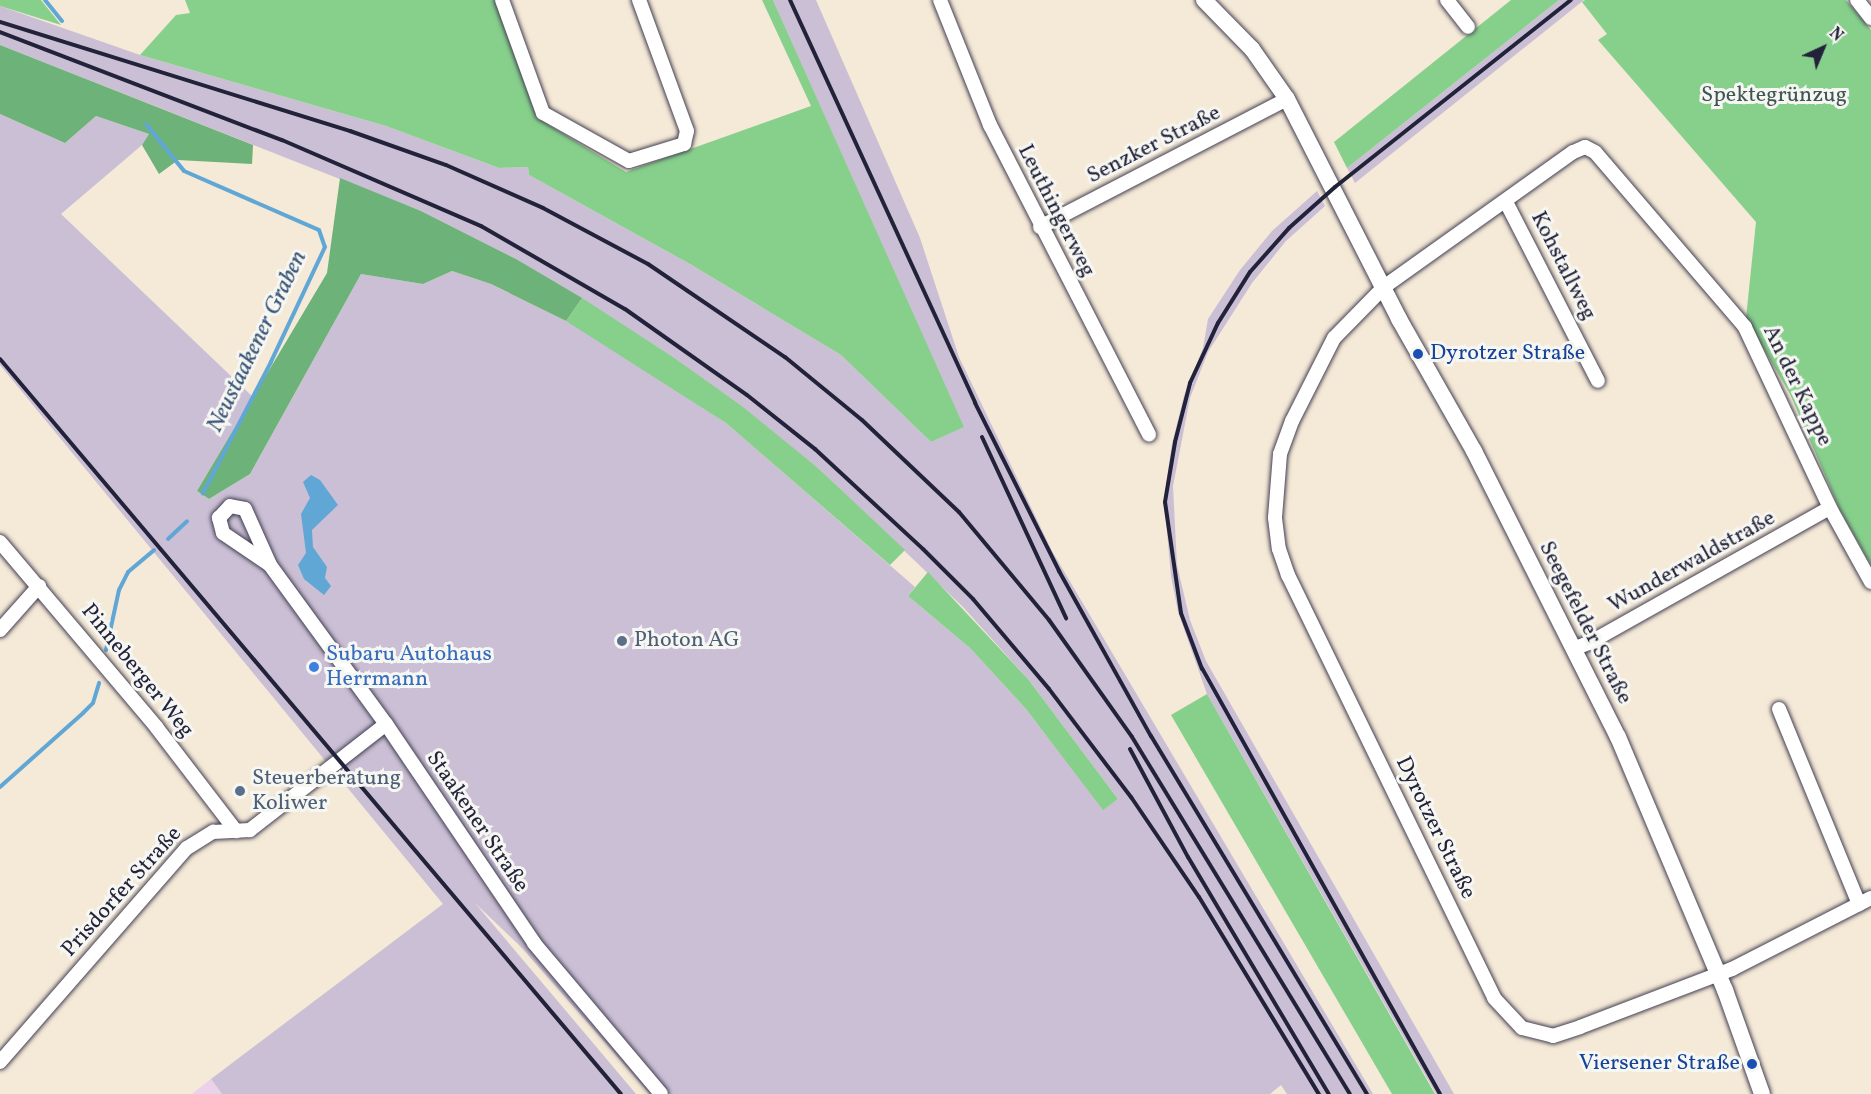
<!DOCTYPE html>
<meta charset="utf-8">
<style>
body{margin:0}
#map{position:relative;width:1871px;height:1094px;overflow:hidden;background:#f5e9d7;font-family:Vollkorn,serif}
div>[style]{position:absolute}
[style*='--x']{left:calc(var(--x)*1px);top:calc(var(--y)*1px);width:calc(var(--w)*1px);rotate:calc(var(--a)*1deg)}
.built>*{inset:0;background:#ecd1ea}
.industrial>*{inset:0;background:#cbbfd5}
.green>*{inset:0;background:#87d08c}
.forest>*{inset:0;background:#6db278}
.water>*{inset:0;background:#60a7d6}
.stream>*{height:4px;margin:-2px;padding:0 2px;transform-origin:2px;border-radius:2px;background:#60a7d6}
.roads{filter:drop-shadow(0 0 2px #424052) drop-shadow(0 0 2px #424052)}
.minor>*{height:14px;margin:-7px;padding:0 7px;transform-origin:7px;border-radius:7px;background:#fff}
.tertiary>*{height:16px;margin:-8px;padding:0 8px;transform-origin:8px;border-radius:8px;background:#fff}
.rail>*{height:4px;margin:-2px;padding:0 2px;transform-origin:2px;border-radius:2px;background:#22223b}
.dots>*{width:16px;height:16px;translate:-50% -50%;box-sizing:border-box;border:3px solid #f6f6f2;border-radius:50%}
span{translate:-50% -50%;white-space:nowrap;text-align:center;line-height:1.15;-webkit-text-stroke:6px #f6f6f2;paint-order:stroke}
.park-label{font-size:22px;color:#405653}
.street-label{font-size:22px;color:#22223b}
.transit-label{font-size:22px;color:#164399}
.left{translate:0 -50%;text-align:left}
.right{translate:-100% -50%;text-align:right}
.service-label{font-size:22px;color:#4e5e75}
.shop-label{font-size:22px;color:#366cbe}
.water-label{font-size:24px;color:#3b5779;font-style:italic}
.north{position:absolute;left:1793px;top:18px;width:60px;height:60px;-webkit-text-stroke:4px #f6f6f2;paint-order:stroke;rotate:44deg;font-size:16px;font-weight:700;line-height:24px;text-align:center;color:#22223b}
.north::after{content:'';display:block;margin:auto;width:21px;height:27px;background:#22223b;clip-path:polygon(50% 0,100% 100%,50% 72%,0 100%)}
</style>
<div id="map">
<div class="built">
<div style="clip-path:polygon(211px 1079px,222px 1094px,192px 1094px)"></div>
</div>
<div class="industrial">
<div style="clip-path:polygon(773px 0,816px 0,920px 238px,959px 357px,1052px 551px,1373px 1094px,1287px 1094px,1281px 1085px,1270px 1094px,650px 1094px,522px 948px,475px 903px,636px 1094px,222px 1094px,211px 1079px,443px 904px,0 365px,0 114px,65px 143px,96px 116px,149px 134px,142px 145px,61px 214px,254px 398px,197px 491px,209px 499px,250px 474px,361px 274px,423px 284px,452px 271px,491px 284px,584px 330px,726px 423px,915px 587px,908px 596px,970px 648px,1026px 709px,1103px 809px,1118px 799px,1028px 679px,963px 607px,818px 468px,673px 357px,516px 259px,421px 211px,0 45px,0 6px,140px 55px,386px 126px,499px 168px,528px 167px,529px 175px,690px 264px,841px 355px,931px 442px,963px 427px)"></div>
<div style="clip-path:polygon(1559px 0,1584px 0,1355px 183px,1347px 168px)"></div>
<div style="clip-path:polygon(1317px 191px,1325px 206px,1286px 241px,1252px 283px,1208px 352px,1190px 398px,1173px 486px,1177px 565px,1190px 620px,1206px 661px,1454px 1094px,1436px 1094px,1207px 694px,1178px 612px,1171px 576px,1164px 499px,1172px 444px,1184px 396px,1203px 348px,1208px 319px,1240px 270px,1272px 231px)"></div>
</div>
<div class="green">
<div style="clip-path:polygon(0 0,41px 0,61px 25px,0 6px)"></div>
<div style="clip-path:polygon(185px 0,495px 0,537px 118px,626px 172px,811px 106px,762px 0,773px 0,964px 427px,931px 442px,841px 355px,690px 264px,529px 175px,528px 167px,499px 168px,386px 126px,140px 55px,176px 15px,190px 13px)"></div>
<div style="clip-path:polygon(1511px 0,1559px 0,1347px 168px,1334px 142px)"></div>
<div style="clip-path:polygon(1585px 0,1846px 0,1871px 30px,1871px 565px,1840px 510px,1790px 394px,1746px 318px,1756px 222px,1598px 40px,1607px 34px,1582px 2px)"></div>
<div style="clip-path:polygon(582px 298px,673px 357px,743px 407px,818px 468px,905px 550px,890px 565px,726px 423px,566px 321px)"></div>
<div style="clip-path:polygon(928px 572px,1028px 679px,1118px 799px,1103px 810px,1026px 709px,970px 648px,908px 596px)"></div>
<div style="clip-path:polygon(1207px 694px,1435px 1094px,1392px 1094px,1171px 715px)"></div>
</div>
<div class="forest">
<div style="clip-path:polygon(0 45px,253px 145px,252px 164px,178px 160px,159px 174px,142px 145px,149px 134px,96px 116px,65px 143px,0 114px)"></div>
<div style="clip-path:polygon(340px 178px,421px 211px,516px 259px,582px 298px,566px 321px,491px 284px,452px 271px,423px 284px,361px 274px,250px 474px,209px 499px,197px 491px,327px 273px)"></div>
</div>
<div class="water">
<div style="clip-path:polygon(311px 475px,320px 480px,338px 505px,312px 530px,313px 547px,327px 567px,325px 578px,331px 586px,324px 595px,304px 579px,298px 565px,306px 553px,301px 514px,310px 498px,303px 482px)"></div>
</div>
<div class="stream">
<div style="--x:45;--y:0;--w:27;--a:51"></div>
<div style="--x:146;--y:124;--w:60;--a:51"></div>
<div style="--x:184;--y:171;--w:147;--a:23.6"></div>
<div style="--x:319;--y:230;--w:18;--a:71"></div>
<div style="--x:325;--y:247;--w:127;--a:115.2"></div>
<div style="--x:271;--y:362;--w:148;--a:117.4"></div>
<div style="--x:168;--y:539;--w:26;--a:-43"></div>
<div style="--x:106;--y:650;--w:61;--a:-77.8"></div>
<div style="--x:119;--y:590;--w:20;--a:-63"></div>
<div style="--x:128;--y:572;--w:34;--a:-40"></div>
<div style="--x:0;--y:787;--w:111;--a:-41.7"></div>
<div style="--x:83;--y:713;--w:14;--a:-45"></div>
<div style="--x:93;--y:703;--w:21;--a:-73"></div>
</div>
<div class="roads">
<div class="minor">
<div style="--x:502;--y:0;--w:120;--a:70.1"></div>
<div style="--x:543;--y:113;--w:98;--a:29.2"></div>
<div style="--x:629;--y:161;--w:58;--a:-17.2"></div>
<div style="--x:684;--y:144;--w:13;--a:-77"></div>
<div style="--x:687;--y:131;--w:140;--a:-110.1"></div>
<div style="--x:940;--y:0;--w:135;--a:68.2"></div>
<div style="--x:990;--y:125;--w:348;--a:62.8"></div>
<div style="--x:1447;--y:0;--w:34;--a:52"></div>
<div style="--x:1857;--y:0;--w:23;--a:52"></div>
<div style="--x:1506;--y:202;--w:201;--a:62.8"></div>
<div style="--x:1040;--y:227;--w:278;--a:-27.4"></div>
<div style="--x:0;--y:542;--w:243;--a:49.8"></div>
<div style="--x:157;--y:728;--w:130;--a:52.5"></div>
<div style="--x:270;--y:565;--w:57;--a:-145.8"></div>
<div style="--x:223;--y:533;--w:16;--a:-105"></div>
<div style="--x:219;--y:518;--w:16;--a:-47"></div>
<div style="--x:230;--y:506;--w:15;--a:11"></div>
<div style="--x:245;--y:509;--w:61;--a:65.9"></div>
<div style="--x:270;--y:565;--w:197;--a:53.9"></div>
<div style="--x:386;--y:724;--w:264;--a:55.9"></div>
<div style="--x:534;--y:943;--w:197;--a:49.9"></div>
<div style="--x:1871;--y:582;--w:85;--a:-119"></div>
<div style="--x:1830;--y:508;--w:200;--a:-115.2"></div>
<div style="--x:1745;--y:327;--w:230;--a:-130.6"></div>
<div style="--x:1595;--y:152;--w:11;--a:-153"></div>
<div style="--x:1585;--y:147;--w:13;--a:157"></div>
<div style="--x:1573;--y:152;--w:232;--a:144.5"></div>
<div style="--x:1384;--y:287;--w:71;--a:134.4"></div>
<div style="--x:1334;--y:338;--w:93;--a:116.8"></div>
<div style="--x:1292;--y:421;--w:35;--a:110"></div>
<div style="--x:1280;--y:454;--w:64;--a:94.5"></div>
<div style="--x:1275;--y:518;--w:31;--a:83"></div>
<div style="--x:1279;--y:549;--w:28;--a:71"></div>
<div style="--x:1288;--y:575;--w:470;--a:64"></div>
<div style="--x:1494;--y:998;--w:41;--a:47"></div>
<div style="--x:1522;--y:1028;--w:32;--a:14"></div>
<div style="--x:1553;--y:1036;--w:28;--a:-18"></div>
<div style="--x:1580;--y:1027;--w:163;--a:-20.9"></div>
<div style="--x:1732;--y:969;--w:156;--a:-27.1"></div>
<div style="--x:0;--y:630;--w:59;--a:-48.4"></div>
<div style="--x:1573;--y:649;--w:17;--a:-21"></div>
<div style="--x:1589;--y:643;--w:276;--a:-29.3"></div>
<div style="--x:1779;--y:709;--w:211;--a:67.7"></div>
<div style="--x:0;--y:1062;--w:284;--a:-48.9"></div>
<div style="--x:187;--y:848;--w:31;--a:-32"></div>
<div style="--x:213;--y:832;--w:37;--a:-3"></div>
<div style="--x:250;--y:830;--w:172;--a:-37.9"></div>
</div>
<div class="tertiary">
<div style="--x:1204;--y:0;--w:69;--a:45.6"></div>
<div style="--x:1252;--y:49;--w:61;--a:55"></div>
<div style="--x:1287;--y:99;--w:247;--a:63"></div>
<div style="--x:1399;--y:319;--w:152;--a:60.4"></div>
<div style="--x:1474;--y:451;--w:320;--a:63.3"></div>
<div style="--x:1618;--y:737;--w:275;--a:67.1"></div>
<div style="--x:1725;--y:990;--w:110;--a:70.4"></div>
</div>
</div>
<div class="rail">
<div style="--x:790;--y:0;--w:443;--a:65.3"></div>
<div style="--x:975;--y:403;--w:188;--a:63.4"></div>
<div style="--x:1059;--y:571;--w:189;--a:60.9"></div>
<div style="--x:1151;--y:736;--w:418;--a:58.9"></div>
<div style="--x:0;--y:22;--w:367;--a:17.3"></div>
<div style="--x:350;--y:131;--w:102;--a:19.5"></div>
<div style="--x:446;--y:165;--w:106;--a:23.9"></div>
<div style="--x:543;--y:208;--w:119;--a:28.1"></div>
<div style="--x:648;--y:264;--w:166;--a:34.2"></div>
<div style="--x:785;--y:357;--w:99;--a:39.3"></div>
<div style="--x:862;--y:420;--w:134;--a:43.5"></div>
<div style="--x:959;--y:512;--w:141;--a:50.2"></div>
<div style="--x:1049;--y:620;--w:143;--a:54.6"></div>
<div style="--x:1132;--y:737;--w:418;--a:58.6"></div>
<div style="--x:0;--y:32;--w:302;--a:21"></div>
<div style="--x:282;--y:140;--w:217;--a:23.4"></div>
<div style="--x:481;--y:226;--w:166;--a:30"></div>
<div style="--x:625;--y:309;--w:149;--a:35.2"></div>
<div style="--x:747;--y:395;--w:87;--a:38.5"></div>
<div style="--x:815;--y:449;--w:147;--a:42.8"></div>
<div style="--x:923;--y:549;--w:71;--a:45"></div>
<div style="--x:973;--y:599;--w:118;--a:49.8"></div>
<div style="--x:1049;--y:689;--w:136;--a:52.8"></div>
<div style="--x:1131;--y:797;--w:121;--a:55.8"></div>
<div style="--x:1199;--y:897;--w:231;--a:58.7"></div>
<div style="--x:0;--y:359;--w:962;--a:49.81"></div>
<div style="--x:982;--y:437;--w:200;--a:65.1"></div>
<div style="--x:1130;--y:749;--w:123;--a:61.8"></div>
<div style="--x:1188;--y:857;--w:276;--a:59.3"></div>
<div style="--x:1440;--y:1094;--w:487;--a:-119.2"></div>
<div style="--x:1202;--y:669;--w:60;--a:-110.6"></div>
<div style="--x:1181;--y:613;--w:112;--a:-98.2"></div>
<div style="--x:1165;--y:502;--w:61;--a:-80.5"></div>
<div style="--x:1175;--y:442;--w:61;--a:-75.7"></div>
<div style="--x:1190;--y:383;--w:66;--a:-65"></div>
<div style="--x:1218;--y:323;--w:60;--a:-57.9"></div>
<div style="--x:1250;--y:272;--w:59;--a:-48.4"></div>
<div style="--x:1289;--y:228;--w:62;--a:-41.7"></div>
<div style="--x:1335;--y:187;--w:301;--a:-38.4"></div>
</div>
<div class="dots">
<div style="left:1418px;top:354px;background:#1a4fb4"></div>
<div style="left:622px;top:641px;background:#5c6f8a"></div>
<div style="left:314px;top:667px;background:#3f7fe0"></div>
<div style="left:240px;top:791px;background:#5c6f8a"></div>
<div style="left:1752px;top:1064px;background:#1a4fb4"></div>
</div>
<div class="park-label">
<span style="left:1774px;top:96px">Spektegrünzug</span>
</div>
<div class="street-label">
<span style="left:1154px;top:145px;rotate:-27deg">Senzker Straße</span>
<span style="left:1056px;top:211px;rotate:63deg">Leuthingerweg</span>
<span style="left:1563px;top:266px;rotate:63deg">Kohstallweg</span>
<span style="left:1797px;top:386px;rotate:64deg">An der Kappe</span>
<span style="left:1692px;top:562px;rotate:-29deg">Wunderwaldstraße</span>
<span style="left:1585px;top:623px;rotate:63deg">Seegefelder Straße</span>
<span style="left:137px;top:671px;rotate:51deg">Pinneberger Weg</span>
<span style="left:477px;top:822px;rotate:56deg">Staakener Straße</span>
<span style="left:1435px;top:828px;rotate:64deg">Dyrotzer Straße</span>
<span style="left:122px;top:892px;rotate:-48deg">Prisdorfer Straße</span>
</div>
<div class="transit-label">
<span class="left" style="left:1430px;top:354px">Dyrotzer Straße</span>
<span class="right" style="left:1740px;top:1064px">Viersener Straße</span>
</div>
<div class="service-label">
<span class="left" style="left:634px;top:641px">Photon AG</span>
<span class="left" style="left:252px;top:791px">Steuerberatung<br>Koliwer</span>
</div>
<div class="shop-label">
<span class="left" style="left:326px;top:667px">Subaru Autohaus<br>Herrmann</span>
</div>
<div class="water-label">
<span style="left:258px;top:342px;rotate:-64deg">Neustaakener Graben</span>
</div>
<div class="north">N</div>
</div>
